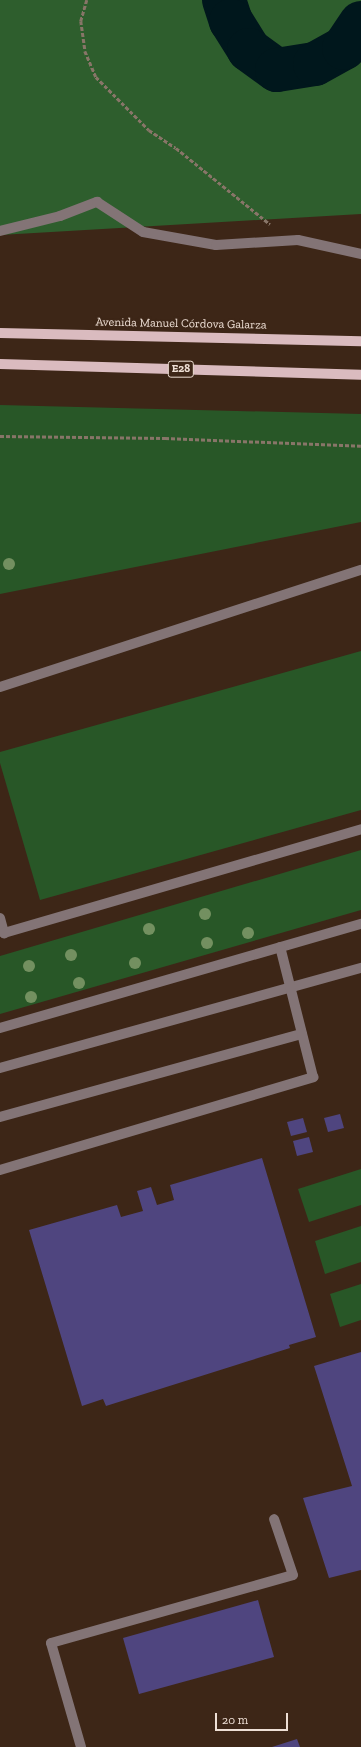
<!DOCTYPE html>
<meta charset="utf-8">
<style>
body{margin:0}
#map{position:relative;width:361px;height:1747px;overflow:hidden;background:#3d2617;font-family:"Zilla Slab",serif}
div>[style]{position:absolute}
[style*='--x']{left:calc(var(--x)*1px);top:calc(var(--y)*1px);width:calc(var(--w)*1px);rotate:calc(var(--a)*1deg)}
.green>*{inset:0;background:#285727}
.forest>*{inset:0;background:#2e5e2d}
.river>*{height:44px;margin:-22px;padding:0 22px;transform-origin:22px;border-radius:22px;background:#00171c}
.building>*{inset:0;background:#4f457f}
.path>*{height:2.5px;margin-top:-1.25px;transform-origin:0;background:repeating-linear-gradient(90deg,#887568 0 4px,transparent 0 6px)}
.minor>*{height:10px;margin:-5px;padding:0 5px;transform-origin:5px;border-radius:5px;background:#837476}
.major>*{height:10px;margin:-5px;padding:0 5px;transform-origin:5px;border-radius:5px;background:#dabbbf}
.trees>*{width:12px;height:12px;margin:-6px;border-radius:50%;background:#739060}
span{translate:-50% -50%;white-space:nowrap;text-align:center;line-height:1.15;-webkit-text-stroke:4px #3d2617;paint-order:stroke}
.shield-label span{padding:1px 3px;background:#3d2617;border:1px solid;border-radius:3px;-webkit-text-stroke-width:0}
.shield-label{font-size:11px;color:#eedfd5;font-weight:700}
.street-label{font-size:12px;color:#eedfd5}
.scale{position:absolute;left:215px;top:1713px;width:73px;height:18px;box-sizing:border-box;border:2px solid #eedfd5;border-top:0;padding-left:5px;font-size:12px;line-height:14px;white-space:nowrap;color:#eedfd5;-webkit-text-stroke:3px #3d2617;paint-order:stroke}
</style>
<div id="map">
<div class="green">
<div style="clip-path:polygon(0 405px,361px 414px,361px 522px,0 594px)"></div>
<div style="clip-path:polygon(361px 651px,361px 810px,40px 900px,0 763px,0 752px)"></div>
<div style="clip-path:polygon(361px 850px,361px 910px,0 1014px,0 956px)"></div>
<div style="clip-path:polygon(361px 1169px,361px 1205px,309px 1222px,298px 1189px)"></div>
<div style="clip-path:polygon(361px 1226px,361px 1262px,325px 1274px,315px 1241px)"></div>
<div style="clip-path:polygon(361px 1284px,361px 1320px,340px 1327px,330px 1294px)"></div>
</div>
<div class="forest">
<div style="clip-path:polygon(0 0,361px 0,361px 214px,0 235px)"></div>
</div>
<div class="river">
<div style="--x:224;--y:0;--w:22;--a:72"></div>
<div style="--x:231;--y:21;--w:34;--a:58"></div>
<div style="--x:249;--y:50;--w:34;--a:36"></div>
<div style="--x:277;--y:70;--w:38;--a:-9"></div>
<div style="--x:315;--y:64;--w:33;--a:-29"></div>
<div style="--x:344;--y:48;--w:30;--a:-56"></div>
</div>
<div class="building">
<div style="clip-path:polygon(340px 1114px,344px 1128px,328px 1132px,324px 1118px)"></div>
<div style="clip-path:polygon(303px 1118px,307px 1132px,291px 1136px,287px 1122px)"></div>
<div style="clip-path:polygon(309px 1137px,313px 1152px,297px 1156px,293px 1141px)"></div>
<div style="clip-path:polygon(262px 1158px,316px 1337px,289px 1345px,290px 1348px,106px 1406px,103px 1399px,82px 1406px,29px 1230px,117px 1205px,121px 1217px,143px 1211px,137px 1191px,151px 1187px,157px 1205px,174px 1200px,170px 1185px)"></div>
<div style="clip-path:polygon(361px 1352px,361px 1570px,329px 1578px,303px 1498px,352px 1486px,314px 1366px)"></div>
<div style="clip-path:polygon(258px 1600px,274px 1657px,139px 1694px,123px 1638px)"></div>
<div style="clip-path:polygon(297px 1739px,300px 1747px,272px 1747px)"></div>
</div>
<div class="path">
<div style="--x:87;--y:0;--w:22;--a:106"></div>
<div style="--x:81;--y:21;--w:30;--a:82"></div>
<div style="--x:85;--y:51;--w:28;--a:67"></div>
<div style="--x:96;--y:77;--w:75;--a:45"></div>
<div style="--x:149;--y:130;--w:32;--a:34"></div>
<div style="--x:176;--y:148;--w:121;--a:39"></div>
<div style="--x:0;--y:436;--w:165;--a:0.7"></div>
<div style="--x:165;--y:438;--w:196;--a:2.3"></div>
</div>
<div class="minor">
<div style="--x:0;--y:231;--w:62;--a:-14"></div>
<div style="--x:60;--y:216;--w:40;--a:-21"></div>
<div style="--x:97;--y:202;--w:55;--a:33.1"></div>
<div style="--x:143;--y:232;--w:74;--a:10.1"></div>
<div style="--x:216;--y:245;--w:82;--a:-3.5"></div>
<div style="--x:298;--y:240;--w:65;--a:12.5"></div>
<div style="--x:0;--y:687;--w:379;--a:-18"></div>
<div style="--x:0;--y:918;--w:16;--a:75"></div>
<div style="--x:4;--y:933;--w:372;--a:-16.2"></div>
<div style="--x:0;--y:1028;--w:376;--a:-16.1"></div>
<div style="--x:0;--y:1068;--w:375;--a:-15.5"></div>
<div style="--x:0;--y:1117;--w:313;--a:-15.4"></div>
<div style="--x:0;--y:1170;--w:327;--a:-16.5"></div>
<div style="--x:313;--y:1077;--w:134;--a:-104.2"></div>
<div style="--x:81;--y:1747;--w:108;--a:-106.1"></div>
<div style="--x:51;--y:1643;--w:251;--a:-15.7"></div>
<div style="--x:293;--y:1575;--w:59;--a:-108.7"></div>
</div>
<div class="major">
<div style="--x:0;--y:333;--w:361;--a:1.3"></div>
<div style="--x:0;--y:364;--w:361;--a:1.7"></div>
</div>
<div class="trees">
<div style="left:9px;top:564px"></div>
<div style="left:205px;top:914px"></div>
<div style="left:149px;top:929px"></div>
<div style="left:248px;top:933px"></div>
<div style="left:207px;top:943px"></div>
<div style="left:71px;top:955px"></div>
<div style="left:135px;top:963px"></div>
<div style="left:29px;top:966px"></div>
<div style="left:79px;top:983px"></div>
<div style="left:31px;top:997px"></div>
</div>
<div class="shield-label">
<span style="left:181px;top:369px">E28</span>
</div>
<div class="street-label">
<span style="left:181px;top:324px;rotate:1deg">Avenida Manuel Córdova Galarza</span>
</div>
<div class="scale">20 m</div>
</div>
